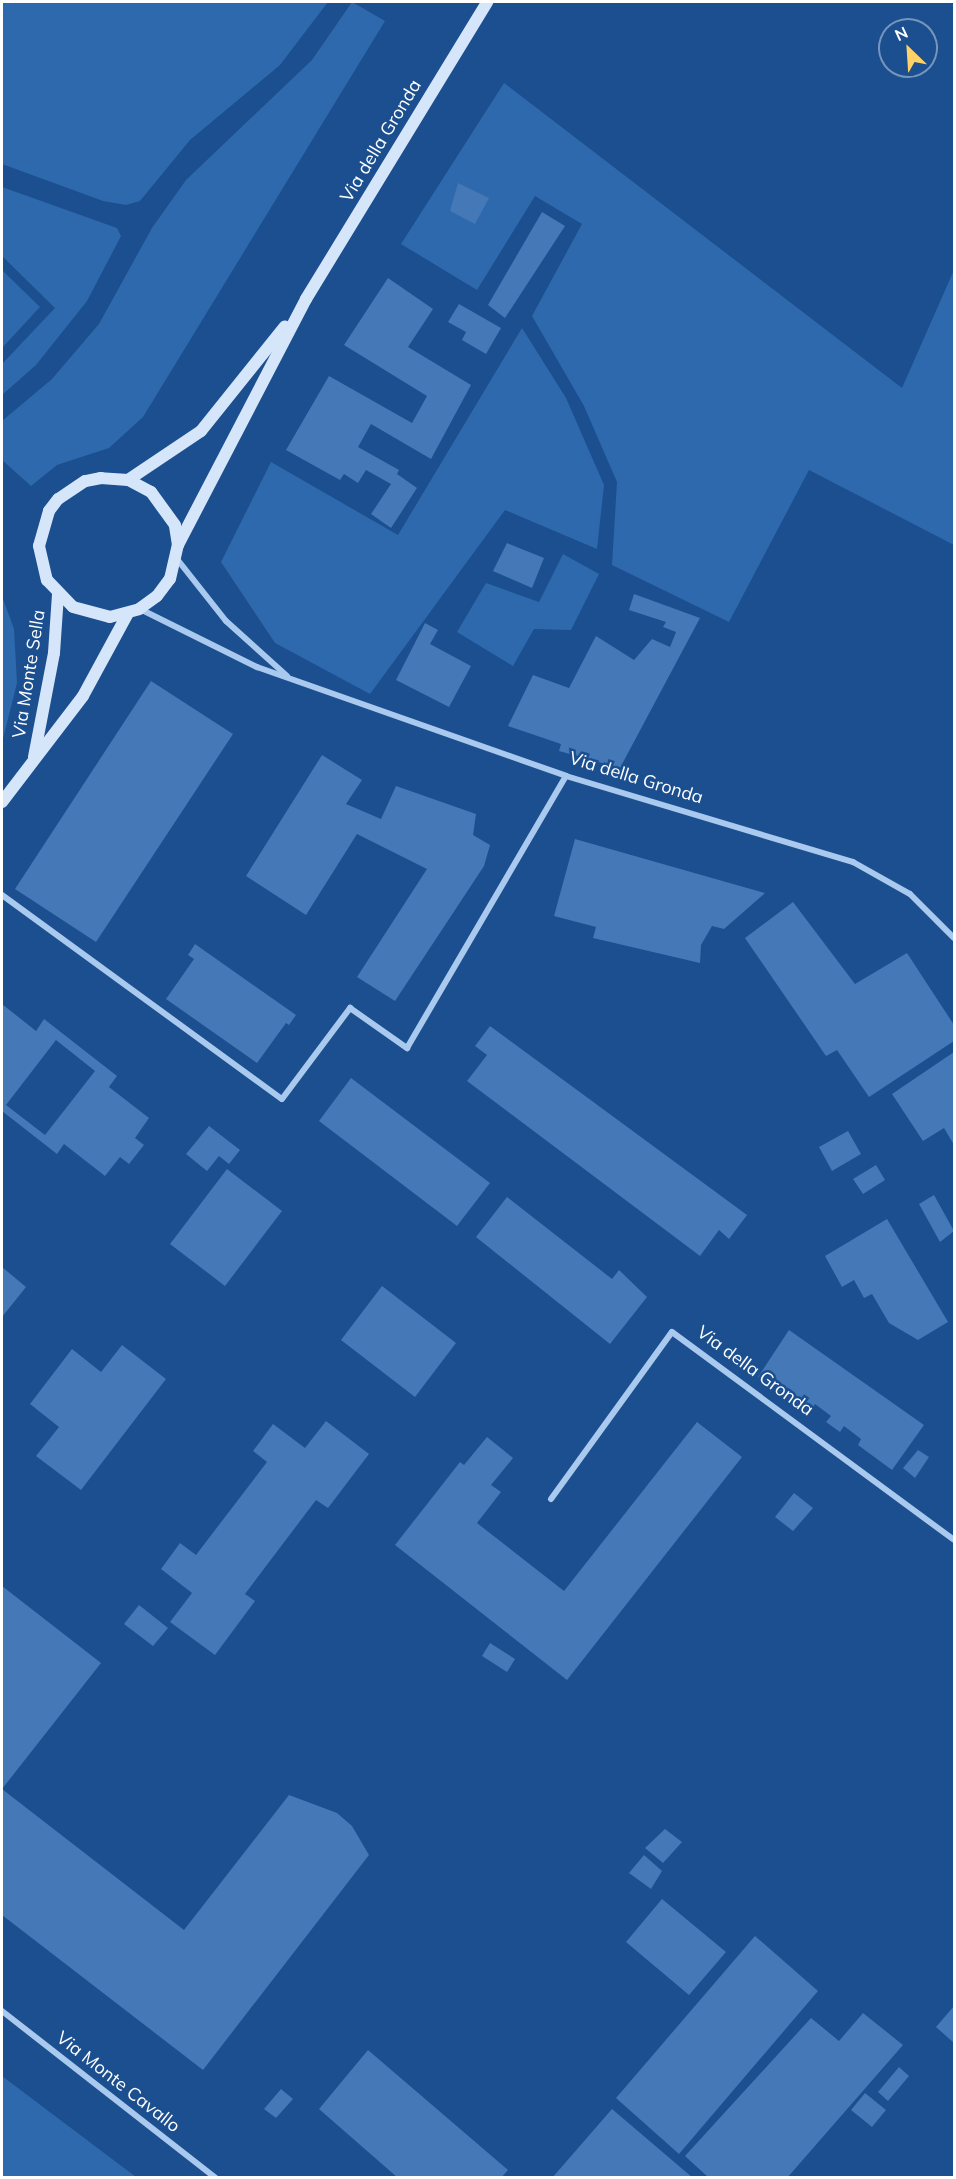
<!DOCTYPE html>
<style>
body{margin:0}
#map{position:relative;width:956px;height:2179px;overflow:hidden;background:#1b4f8f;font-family:Mulish,sans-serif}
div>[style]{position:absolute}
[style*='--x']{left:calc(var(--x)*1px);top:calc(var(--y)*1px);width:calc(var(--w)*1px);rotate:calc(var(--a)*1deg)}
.green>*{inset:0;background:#2e69ad}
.building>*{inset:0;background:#4478b7}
.street>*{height:6px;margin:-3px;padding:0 3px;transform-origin:3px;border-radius:3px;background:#a9c9ee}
.secondary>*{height:12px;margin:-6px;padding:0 6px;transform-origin:6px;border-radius:6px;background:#d6e6fa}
span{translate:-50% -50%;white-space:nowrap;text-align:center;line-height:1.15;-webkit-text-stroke:5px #1b4f8f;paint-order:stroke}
.street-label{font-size:18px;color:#fff}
.frame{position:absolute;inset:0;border:3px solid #fff;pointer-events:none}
.north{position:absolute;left:878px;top:18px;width:60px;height:60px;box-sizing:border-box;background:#1b4f8f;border:2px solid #7695bc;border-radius:50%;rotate:335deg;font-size:16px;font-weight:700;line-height:24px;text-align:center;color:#fff}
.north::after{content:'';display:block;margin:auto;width:21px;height:27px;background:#ffd166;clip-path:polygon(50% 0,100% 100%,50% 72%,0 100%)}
</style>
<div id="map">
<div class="green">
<div style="clip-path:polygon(2px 2px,328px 2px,280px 65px,190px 140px,140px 201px,126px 205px,103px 201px,2px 164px)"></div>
<div style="clip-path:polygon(352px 2px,385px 21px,143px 417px,109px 448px,57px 465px,31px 486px,2px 460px,2px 421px,52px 379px,99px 324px,152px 228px,186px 180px,312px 60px)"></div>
<div style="clip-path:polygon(504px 83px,902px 388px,954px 270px,954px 545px,809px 470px,729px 622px,612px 565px,617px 482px,584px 406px,532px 316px,582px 224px,535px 196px,477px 290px,401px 244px)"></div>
<div style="clip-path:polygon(2px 187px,117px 228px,121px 236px,87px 301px,36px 365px,2px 395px,2px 364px,55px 308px,2px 256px)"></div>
<div style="clip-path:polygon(2px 270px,40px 307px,2px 348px)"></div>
<div style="clip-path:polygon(522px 328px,566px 398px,604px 485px,597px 549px,505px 510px,370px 694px,275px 643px,221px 562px,271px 462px,398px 535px)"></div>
<div style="clip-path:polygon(563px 554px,599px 574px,571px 630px,534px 629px,513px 666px,457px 632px,486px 583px,539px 602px)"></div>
<div style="clip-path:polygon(2px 596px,14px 629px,17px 683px,3px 739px)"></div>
<div style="clip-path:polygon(2px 2076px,136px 2177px,2px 2177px)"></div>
</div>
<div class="building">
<div style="clip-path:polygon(458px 183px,489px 198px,475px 224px,450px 211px)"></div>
<div style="clip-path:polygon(542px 212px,565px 226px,505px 318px,488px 305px)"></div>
<div style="clip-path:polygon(388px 278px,433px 309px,408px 347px,471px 385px,431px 459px,371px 424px,358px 447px,399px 470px,397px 474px,417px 488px,391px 528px,371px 514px,391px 484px,366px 470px,358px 483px,344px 474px,340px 480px,286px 450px,329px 376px,412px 423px,427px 396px,344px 345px)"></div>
<div style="clip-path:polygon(459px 304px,501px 328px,486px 354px,462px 340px,466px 332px,448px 322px)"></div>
<div style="clip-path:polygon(507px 543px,544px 558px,532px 588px,493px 571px)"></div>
<div style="clip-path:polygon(634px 594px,700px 618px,620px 768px,559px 751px,561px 744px,508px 726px,533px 675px,569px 688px,596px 636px,634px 660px,652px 639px,670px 647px,676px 632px,663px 627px,666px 622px,629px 610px)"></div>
<div style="clip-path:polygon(425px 623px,438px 630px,430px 644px,471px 666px,449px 707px,396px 680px)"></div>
<div style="clip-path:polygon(151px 681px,233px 734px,96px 942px,15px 889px)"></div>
<div style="clip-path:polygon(322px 755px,362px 780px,346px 804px,381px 819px,396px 786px,476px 814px,473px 835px,490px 845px,484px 866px,395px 1001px,357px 977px,427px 869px,357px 834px,306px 915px,246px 876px)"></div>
<div style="clip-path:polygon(575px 839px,726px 882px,765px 893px,724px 929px,712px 926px,701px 945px,700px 963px,593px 938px,596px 927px,554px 916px)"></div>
<div style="clip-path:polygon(793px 902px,855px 984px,907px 953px,954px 1025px,954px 1041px,869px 1097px,837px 1050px,826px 1056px,745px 938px)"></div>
<div style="clip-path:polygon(195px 944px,296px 1015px,289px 1025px,286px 1023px,257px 1063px,166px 999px,194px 959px,188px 955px)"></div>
<div style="clip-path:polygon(evenodd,2px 1004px,36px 1031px,44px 1019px,117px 1076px,109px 1087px,149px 1118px,135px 1138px,144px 1145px,129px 1164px,120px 1157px,105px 1176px,64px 1144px,57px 1154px,2px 1111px,2px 1004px,56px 1040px,95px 1071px,45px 1135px,6px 1105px,56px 1040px)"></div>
<div style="clip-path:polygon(490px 1026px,747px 1215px,729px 1239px,719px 1230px,700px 1256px,467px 1081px,487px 1055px,475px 1046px)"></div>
<div style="clip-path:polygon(954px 1052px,954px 1145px,944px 1128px,923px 1141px,892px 1094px)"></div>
<div style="clip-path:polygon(351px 1078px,490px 1183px,457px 1226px,319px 1121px)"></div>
<div style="clip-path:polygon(209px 1126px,240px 1150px,229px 1164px,219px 1156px,207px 1171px,186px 1154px)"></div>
<div style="clip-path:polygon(848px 1131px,861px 1154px,832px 1171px,819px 1147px)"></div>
<div style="clip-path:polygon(876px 1165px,885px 1180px,863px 1194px,853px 1179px)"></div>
<div style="clip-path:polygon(227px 1169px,282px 1211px,225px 1286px,170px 1244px)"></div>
<div style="clip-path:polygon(934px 1195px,954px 1231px,940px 1242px,919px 1204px)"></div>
<div style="clip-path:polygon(507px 1197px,612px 1279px,619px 1270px,647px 1297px,610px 1344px,476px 1237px)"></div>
<div style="clip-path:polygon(887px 1219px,948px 1322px,918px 1340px,889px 1323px,872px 1294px,864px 1298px,854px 1280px,842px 1287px,825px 1256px)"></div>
<div style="clip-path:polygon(2px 1267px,26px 1287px,2px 1317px)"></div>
<div style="clip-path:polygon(382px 1286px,456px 1343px,415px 1397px,341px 1340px)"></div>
<div style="clip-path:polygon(789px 1330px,924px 1425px,892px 1470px,858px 1445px,861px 1439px,844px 1426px,840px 1432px,826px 1422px,831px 1416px,815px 1404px,811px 1412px,758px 1377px)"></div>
<div style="clip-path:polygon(122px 1345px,166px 1379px,81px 1490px,36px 1456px,59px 1427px,30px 1404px,72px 1349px,101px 1372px)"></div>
<div style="clip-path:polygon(326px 1421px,369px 1454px,328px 1508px,316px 1500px,245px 1594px,255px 1601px,215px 1655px,170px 1622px,192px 1593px,161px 1569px,180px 1543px,196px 1555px,267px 1462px,253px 1451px,273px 1424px,305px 1448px)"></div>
<div style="clip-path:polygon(697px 1422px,742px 1457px,567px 1680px,395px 1545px,460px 1462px,464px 1465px,487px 1437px,513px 1458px,491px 1485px,501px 1492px,477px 1523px,564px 1591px)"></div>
<div style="clip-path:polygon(918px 1450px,929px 1457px,915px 1478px,903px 1468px)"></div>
<div style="clip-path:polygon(794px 1493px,813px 1508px,793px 1531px,775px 1517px)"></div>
<div style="clip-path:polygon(2px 1586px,101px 1663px,2px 1789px,184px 1930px,289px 1795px,337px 1813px,352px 1826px,369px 1855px,203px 2070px,2px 1915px)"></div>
<div style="clip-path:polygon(139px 1605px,168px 1628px,153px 1646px,124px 1624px)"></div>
<div style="clip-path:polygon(490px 1643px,515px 1659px,507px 1672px,482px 1656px)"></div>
<div style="clip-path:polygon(665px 1829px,682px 1842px,663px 1863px,645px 1848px)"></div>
<div style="clip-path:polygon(644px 1855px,662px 1871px,651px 1889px,629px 1873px)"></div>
<div style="clip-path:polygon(662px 1899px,726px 1952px,689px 1995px,626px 1942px)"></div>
<div style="clip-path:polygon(755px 1936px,818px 1991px,679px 2154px,616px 2098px)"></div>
<div style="clip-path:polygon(954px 2006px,954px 2043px,936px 2027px)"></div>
<div style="clip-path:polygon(863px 2013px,903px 2045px,787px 2178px,709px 2178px,685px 2156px,811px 2018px,839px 2041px)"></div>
<div style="clip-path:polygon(368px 2050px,508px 2170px,501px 2178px,398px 2178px,319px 2109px)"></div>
<div style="clip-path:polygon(899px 2067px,909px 2076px,888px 2101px,878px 2092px)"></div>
<div style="clip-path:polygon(281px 2089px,293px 2099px,276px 2118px,264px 2109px)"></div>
<div style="clip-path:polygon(865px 2093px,886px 2110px,872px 2127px,851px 2110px)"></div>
<div style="clip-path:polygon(612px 2109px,693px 2178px,552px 2178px)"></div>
</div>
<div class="street">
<div style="--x:177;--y:559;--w:79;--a:51.7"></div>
<div style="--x:226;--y:621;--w:82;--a:42"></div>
<div style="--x:140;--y:609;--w:131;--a:26.4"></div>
<div style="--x:257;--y:667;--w:328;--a:19.4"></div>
<div style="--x:566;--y:776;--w:300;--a:16.7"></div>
<div style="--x:853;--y:862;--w:65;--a:29.3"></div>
<div style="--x:910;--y:894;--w:62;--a:45"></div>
<div style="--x:2;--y:895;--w:346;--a:36.1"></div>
<div style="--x:282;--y:1099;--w:114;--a:-53.2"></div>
<div style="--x:350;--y:1008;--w:70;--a:35.1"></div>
<div style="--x:407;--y:1048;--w:315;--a:-59.7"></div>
<div style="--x:551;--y:1499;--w:206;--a:-54.1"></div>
<div style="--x:672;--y:1332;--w:350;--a:36.4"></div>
<div style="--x:2;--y:2011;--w:271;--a:38"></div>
</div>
<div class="secondary">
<div style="--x:128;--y:480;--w:88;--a:-33.9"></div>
<div style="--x:201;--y:431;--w:134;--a:-51.3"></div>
<div style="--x:178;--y:545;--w:20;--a:-99"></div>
<div style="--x:175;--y:525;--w:41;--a:-126"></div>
<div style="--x:151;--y:492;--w:26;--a:-152"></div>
<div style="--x:128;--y:480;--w:27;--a:-176"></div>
<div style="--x:101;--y:478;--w:16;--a:169"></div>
<div style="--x:85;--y:481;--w:32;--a:146"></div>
<div style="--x:58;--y:499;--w:15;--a:127"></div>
<div style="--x:49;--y:511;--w:36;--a:106"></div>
<div style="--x:39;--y:546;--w:35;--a:77"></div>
<div style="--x:47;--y:580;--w:37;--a:46"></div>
<div style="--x:73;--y:607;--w:38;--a:15"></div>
<div style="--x:110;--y:617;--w:30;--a:-15"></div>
<div style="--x:139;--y:609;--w:22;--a:-36"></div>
<div style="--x:157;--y:596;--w:21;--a:-53"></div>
<div style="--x:170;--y:579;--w:35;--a:-77"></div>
<div style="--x:178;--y:545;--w:277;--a:-62.5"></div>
<div style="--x:306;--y:299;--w:348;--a:-58.6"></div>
<div style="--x:34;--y:757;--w:106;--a:-79.1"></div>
<div style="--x:54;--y:653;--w:58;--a:-86.1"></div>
<div style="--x:2;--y:802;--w:133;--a:-52.6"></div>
<div style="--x:83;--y:696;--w:94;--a:-61.5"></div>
</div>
<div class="street-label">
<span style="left:381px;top:141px;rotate:-59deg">Via della Gronda</span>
<span style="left:29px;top:674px;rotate:-81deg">Via Monte Sella</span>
<span style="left:636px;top:778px;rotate:17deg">Via della Gronda</span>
<span style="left:755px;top:1371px;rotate:36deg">Via della Gronda</span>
<span style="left:118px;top:2082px;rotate:38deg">Via Monte Cavallo</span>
</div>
<div class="frame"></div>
<div class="north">N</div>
</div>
